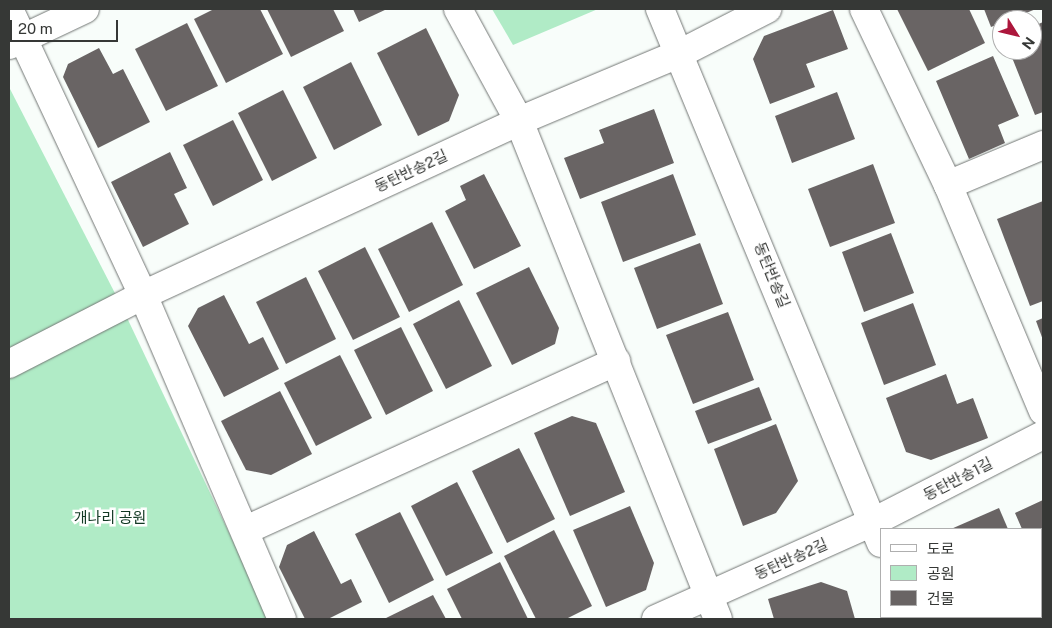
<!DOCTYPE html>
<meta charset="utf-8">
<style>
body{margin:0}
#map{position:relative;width:1052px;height:628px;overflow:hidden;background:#f8fdfa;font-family:"Public Sans","Noto Sans KR",sans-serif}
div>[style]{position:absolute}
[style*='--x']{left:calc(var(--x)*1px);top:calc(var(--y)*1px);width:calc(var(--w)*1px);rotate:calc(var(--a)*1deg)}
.green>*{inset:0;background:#b0ebc6}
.building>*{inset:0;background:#696464}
.roads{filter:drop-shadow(0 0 1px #727674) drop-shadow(0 0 1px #727674)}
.minor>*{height:28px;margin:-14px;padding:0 14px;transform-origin:14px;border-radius:14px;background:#fff}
span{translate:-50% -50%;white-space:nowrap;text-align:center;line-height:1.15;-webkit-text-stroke:5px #fff;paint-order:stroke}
.street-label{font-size:15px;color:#363836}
.park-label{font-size:15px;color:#123924}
.frame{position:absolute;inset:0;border:10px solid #363836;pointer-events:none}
.legend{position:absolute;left:880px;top:528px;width:162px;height:90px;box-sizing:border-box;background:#fff;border:1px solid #afafaf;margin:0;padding:6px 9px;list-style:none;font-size:15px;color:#363836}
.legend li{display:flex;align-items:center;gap:10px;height:25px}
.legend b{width:25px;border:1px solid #afafaf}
.north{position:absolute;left:992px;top:10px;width:50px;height:50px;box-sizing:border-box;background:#fff;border:1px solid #afafaf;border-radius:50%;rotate:126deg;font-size:14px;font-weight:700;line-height:20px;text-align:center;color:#363836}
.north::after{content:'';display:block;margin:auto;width:18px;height:22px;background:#ac173c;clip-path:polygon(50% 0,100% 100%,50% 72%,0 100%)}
.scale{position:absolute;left:10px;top:20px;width:108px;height:22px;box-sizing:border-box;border:2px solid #363836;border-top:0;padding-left:6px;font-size:15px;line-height:18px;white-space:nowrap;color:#363836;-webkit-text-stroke:4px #fff;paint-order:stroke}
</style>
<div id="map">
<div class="green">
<div style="clip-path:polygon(492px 9px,598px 9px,513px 45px)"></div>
<div style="clip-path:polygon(9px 87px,120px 303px,270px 619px,9px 619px)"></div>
</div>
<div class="building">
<div style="clip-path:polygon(214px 9px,260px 9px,283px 54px,226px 83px,194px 19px)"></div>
<div style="clip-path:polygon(267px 9px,333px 9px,344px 31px,291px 57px)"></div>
<div style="clip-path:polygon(353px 9px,387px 9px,359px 22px)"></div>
<div style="clip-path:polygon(897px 9px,969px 9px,985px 43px,928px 71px)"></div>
<div style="clip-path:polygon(984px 9px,1036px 9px,991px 27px)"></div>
<div style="clip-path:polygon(833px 10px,848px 49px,806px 64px,815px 87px,770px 104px,753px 59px,764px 36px)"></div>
<div style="clip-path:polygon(1043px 22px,1043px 112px,1035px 115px,1009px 50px,1032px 50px,1032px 27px)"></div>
<div style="clip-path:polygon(187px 23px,218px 86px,166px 111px,135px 49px)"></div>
<div style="clip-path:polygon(426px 28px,459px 95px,449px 121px,418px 136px,377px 53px)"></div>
<div style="clip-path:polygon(99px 48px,113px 74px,123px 69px,150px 122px,98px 148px,63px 77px,68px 64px)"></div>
<div style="clip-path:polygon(993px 56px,1019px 116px,998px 125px,1005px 143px,969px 159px,936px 81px)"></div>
<div style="clip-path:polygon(351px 62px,382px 125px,334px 150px,303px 87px)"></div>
<div style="clip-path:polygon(283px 90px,317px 158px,272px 181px,238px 113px)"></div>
<div style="clip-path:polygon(837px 92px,855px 139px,792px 163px,775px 116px)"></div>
<div style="clip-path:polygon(654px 109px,674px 163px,580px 199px,564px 158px,604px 143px,599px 130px)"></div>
<div style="clip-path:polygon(233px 120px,263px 180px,213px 206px,183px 145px)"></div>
<div style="clip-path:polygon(170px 152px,187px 188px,174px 194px,189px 224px,143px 247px,111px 182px)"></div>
<div style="clip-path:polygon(873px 164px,895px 223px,830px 247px,808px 189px)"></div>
<div style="clip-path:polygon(484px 174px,521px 246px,474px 269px,445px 211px,466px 200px,460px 186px)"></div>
<div style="clip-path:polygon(673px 174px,696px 235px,623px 262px,601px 202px)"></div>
<div style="clip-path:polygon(1043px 201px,1043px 301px,1030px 306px,997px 219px)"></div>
<div style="clip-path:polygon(432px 222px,463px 285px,409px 312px,378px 249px)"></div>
<div style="clip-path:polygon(891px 233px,914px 293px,864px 312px,842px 252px)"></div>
<div style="clip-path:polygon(700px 243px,723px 304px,657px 329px,634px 268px)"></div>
<div style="clip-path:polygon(365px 247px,400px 317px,353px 340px,318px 271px)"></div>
<div style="clip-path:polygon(529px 267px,559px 328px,555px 344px,512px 365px,476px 293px)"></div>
<div style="clip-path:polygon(306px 277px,336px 339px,286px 364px,256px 302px)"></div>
<div style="clip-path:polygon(224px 295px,249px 344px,263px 337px,279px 369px,224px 397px,188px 326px,198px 308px)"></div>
<div style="clip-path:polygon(459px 300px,492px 366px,446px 389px,413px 324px)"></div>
<div style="clip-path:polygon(913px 303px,936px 365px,884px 385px,861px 323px)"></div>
<div style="clip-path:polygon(728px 312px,754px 380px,693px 404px,666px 335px)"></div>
<div style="clip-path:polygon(1043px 318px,1043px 340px,1036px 321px)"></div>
<div style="clip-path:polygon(401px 327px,433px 391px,386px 415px,354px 350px)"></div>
<div style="clip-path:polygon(340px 355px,372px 418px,316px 446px,284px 383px)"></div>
<div style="clip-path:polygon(946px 374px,957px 404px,973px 398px,988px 438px,931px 460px,906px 452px,886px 398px)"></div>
<div style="clip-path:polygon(759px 387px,772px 420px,708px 444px,695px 411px)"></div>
<div style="clip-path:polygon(280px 391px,312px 454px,271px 475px,246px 470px,221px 421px)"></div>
<div style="clip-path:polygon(572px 416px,596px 423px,625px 492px,570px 516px,534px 433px)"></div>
<div style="clip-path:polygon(776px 424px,798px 481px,776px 513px,743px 526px,714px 449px)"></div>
<div style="clip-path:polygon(519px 448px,555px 519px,507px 543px,472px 471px)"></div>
<div style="clip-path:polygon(457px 482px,493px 553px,446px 576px,411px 506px)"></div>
<div style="clip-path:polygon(1043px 500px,1043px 576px,1041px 577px,1041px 529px,1022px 529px,1015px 513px)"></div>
<div style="clip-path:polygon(630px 506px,654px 563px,646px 590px,606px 607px,573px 530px)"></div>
<div style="clip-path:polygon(999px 508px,1008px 529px,951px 529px)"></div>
<div style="clip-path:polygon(400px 512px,434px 580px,389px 603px,355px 534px)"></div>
<div style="clip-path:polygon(554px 530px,592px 606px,566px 619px,536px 619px,504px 556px)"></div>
<div style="clip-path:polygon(314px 531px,341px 584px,351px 579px,362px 602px,328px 619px,305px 619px,279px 567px,287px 545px)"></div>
<div style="clip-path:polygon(500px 562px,528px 619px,462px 619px,447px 589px)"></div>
<div style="clip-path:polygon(821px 582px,847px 591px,855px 619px,774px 619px,768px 599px)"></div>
<div style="clip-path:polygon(433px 595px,446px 619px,384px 619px)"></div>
</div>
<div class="roads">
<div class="minor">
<div style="--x:9;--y:9;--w:316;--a:64.9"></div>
<div style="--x:143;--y:295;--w:353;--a:66.8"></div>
<div style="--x:458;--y:9;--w:128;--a:61.4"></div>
<div style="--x:519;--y:121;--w:536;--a:68.22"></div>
<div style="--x:660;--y:9;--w:578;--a:67.52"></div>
<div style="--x:864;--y:9;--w:195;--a:64.5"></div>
<div style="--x:948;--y:185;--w:245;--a:67.2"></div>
<div style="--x:9;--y:45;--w:84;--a:-25.3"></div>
<div style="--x:948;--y:185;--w:103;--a:-22.8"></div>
<div style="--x:9;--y:364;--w:151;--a:-27.2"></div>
<div style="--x:143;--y:295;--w:414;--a:-24.8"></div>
<div style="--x:519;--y:121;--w:176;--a:-22.8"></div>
<div style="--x:681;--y:53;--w:97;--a:-27.1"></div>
<div style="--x:246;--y:530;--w:407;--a:-24.5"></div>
<div style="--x:909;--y:617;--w:2;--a:63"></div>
<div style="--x:656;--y:619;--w:238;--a:-24.1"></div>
<div style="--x:873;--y:522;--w:191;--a:-27.1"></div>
</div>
</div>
<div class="street-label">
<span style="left:411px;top:171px;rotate:-25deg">동탄반송2길</span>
<span style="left:772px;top:275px;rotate:68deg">동탄반송길</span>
<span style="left:958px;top:479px;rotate:-27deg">동탄반송1길</span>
<span style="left:791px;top:559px;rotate:-24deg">동탄반송2길</span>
</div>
<div class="park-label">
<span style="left:110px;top:518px">개나리 공원</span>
</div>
<div class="frame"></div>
<ul class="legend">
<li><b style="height:6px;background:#fff"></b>도로</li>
<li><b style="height:14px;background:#b0ebc6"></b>공원</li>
<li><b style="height:14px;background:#696464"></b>건물</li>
</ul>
<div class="north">N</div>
<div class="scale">20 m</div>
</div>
